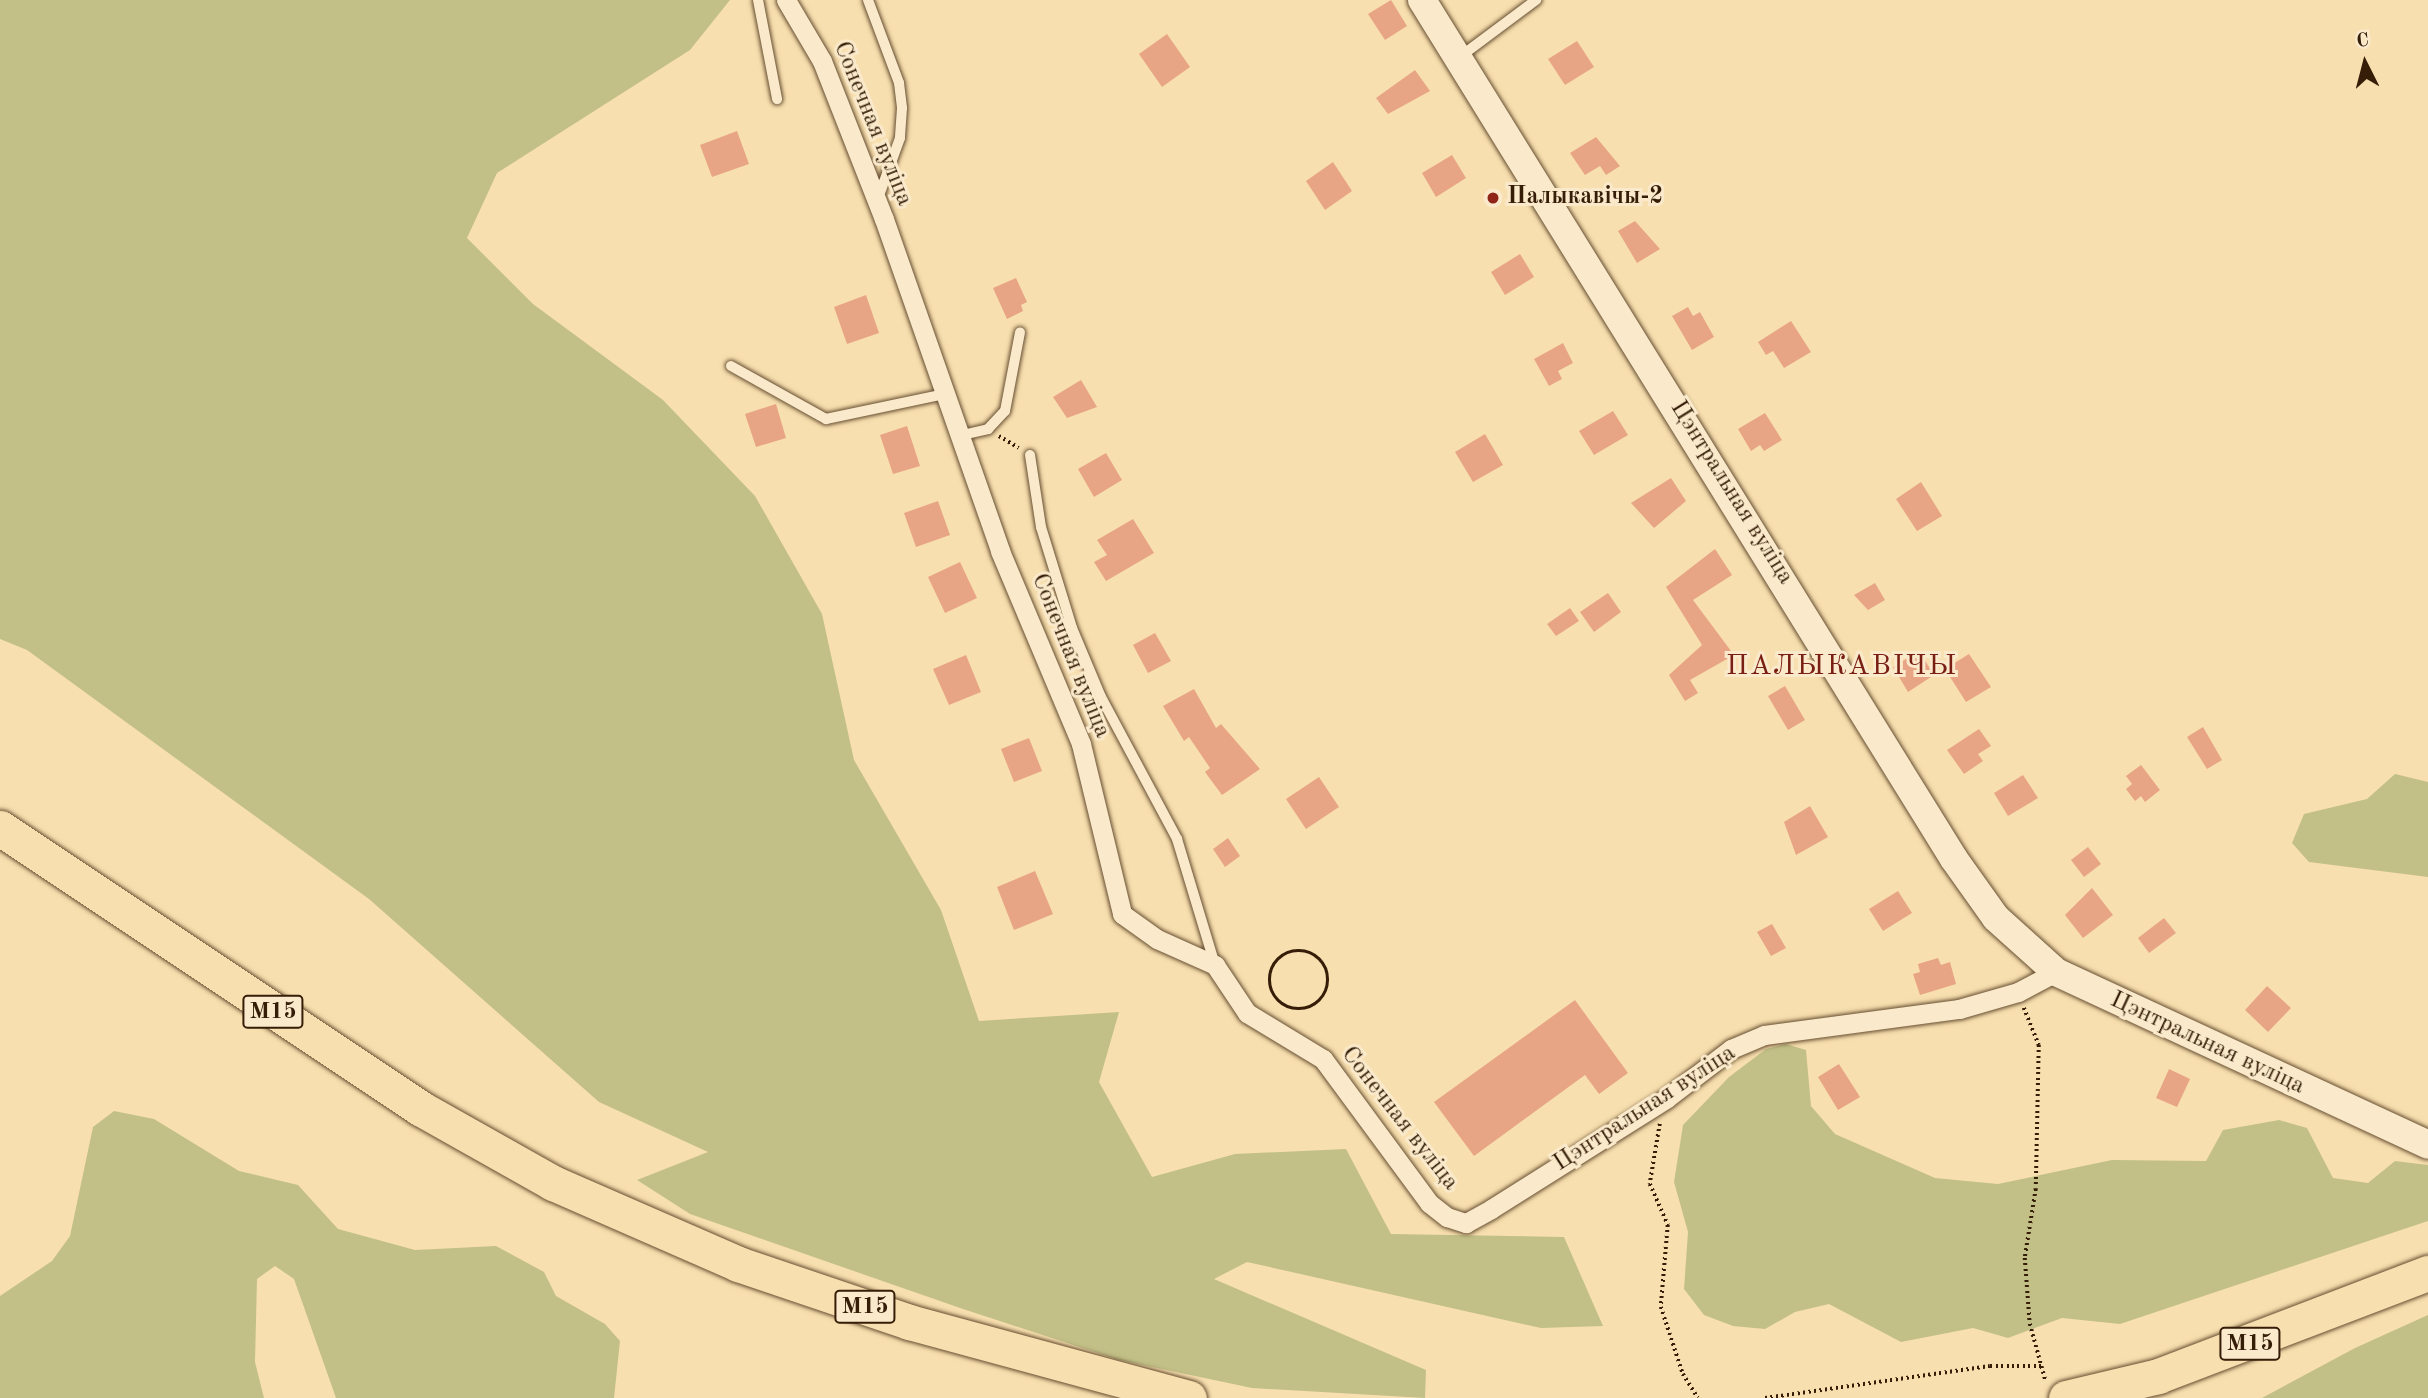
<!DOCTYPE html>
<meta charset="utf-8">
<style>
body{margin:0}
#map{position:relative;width:2428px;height:1398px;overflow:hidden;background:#f8dfaf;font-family:"Old Standard TT",serif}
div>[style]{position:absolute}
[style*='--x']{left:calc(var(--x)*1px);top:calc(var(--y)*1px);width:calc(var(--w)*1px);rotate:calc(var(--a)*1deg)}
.green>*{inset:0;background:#c2c087}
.building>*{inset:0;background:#e8a586}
.path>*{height:3.5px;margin-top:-1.75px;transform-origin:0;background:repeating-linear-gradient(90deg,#351d07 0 2px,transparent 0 5.5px)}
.path>.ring{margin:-1.75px;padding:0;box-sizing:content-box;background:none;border:3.5px solid #351d07;border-radius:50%}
.roads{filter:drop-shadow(0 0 2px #664e31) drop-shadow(0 0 2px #664e31)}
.lane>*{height:10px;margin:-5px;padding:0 5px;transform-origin:5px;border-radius:5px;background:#faeacb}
.street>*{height:19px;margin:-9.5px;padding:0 9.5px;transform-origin:9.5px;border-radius:9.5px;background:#faeacb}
.secondary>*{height:28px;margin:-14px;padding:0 14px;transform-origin:14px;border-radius:14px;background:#faeacb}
.highway>*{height:35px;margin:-17.5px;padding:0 17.5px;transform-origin:17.5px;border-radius:17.5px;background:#f8dfaf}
.dots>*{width:19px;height:19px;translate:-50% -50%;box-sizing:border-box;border:4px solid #faeacb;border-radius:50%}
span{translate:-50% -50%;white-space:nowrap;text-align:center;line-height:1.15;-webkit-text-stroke:6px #faeacb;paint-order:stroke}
.shield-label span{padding:2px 5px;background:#faeacb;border:2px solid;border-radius:5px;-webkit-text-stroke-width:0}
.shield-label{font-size:23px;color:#351d07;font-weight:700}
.street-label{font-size:24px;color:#351d07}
.poi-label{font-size:24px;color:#351d07;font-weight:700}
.left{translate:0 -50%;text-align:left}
.quarter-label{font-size:28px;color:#7a1f14;letter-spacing:2px}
.north{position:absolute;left:2330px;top:28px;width:70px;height:70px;-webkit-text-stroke:5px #faeacb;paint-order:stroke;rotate:354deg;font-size:19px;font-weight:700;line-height:28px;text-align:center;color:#351d07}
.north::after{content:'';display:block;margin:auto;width:24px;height:32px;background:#351d07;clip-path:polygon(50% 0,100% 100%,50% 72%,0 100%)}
</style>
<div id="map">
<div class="green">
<div style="clip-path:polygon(0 0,730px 0,690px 50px,497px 173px,467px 238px,533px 304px,663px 400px,755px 496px,822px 614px,854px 760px,941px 910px,979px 1021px,1119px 1012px,1099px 1082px,1152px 1177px,1235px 1154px,1346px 1149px,1391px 1234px,1564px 1237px,1603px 1326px,1541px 1328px,1247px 1262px,1214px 1279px,1426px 1370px,1425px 1398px,1252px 1388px,1119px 1360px,963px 1309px,690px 1214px,637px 1180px,708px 1152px,599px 1102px,369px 899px,27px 650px,0 639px)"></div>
<div style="clip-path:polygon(2395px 774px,2428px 782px,2428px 877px,2309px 862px,2292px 843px,2304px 814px,2367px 799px)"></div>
<div style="clip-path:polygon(1786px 1044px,1806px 1050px,1811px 1106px,1835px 1134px,1935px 1178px,1998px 1184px,2112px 1160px,2206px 1161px,2223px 1130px,2279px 1120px,2307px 1128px,2333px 1178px,2368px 1183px,2395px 1161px,2428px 1165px,2428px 1221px,2120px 1324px,2062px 1318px,2008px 1338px,1973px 1328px,1901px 1342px,1829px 1304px,1795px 1312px,1765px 1329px,1733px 1326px,1704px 1315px,1684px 1289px,1688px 1232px,1674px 1182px,1683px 1125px,1729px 1077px,1766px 1049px)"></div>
<div style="clip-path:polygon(114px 1111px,154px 1119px,239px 1171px,298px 1185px,338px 1229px,415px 1250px,496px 1246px,544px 1272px,556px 1296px,605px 1324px,620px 1341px,614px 1398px,336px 1398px,294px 1279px,275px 1266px,257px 1279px,255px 1362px,264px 1398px,0 1398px,0 1296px,52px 1261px,70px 1236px,93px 1127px)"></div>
<div style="clip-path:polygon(2428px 1315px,2428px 1398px,2262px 1398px,2355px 1348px)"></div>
</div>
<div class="building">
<div style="clip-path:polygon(1391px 0,1407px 26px,1385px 40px,1368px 14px)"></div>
<div style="clip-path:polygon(1167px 34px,1190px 67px,1162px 87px,1139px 54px)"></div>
<div style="clip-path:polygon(1577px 41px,1594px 67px,1565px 85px,1548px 59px)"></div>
<div style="clip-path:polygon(1415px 70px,1430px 91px,1388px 114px,1376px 98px)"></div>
<div style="clip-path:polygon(737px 131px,749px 164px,712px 177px,700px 145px)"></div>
<div style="clip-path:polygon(1596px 137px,1620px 166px,1606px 175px,1600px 166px,1585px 175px,1570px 153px)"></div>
<div style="clip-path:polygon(1452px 155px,1466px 178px,1436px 197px,1422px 173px)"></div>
<div style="clip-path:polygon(1333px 162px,1352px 191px,1325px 210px,1306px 181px)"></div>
<div style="clip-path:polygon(1635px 221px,1660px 249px,1637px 263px,1618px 231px)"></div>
<div style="clip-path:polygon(1520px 254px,1534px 277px,1505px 295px,1491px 272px)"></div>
<div style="clip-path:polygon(1016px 278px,1027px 302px,1021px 305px,1023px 311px,1007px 319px,993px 288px)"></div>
<div style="clip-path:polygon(866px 295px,879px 333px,847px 344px,834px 307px)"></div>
<div style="clip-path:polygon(1688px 307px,1693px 316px,1700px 312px,1714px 337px,1692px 350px,1672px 316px)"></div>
<div style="clip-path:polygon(1791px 321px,1811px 352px,1784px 368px,1773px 351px,1766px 355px,1758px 342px)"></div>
<div style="clip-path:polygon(1563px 343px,1573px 363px,1558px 371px,1562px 379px,1549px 386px,1534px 359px)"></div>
<div style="clip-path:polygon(1081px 380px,1097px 407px,1067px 418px,1053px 397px)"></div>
<div style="clip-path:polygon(776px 404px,786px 438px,756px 447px,745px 414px)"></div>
<div style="clip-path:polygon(1613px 411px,1628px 435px,1594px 455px,1579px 431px)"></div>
<div style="clip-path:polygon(1765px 413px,1782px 440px,1764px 451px,1760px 445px,1751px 451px,1738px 429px)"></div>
<div style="clip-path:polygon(907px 426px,920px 466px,893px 474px,880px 435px)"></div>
<div style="clip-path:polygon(1485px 434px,1503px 465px,1473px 482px,1455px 452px)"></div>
<div style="clip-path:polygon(1106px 453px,1122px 480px,1094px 497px,1078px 469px)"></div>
<div style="clip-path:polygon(1671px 478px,1686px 501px,1654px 528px,1631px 503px)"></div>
<div style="clip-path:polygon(1921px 482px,1942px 516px,1917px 531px,1896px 499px)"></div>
<div style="clip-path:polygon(938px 501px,950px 535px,916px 547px,904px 513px)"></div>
<div style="clip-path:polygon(1133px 519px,1154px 553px,1106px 581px,1094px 562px,1107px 555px,1097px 540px)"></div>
<div style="clip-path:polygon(1715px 549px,1732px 575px,1693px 600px,1734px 655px,1690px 680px,1698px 693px,1685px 701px,1669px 675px,1702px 645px,1666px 587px)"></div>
<div style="clip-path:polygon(960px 562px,977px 598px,945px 613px,928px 577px)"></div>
<div style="clip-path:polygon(1875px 583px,1885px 600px,1868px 610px,1854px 595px)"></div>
<div style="clip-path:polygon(1608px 593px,1621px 612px,1594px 632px,1580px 612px)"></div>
<div style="clip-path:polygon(1570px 608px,1579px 621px,1556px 636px,1547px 624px)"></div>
<div style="clip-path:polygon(1155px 633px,1171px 661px,1148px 673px,1133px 645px)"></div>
<div style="clip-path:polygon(1919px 651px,1934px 675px,1908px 692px,1893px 667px)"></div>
<div style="clip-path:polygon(1969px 654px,1991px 687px,1966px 702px,1945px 669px)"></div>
<div style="clip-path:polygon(966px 655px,981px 692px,949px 705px,933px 669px)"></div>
<div style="clip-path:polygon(1785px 686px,1805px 720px,1788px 730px,1768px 696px)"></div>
<div style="clip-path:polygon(1194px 689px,1216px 728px,1221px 724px,1260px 769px,1222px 795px,1205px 772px,1210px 768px,1189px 737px,1184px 741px,1163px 706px)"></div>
<div style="clip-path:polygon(2203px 727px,2222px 760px,2207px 769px,2187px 737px)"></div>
<div style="clip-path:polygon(1979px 729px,1991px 746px,1978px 754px,1983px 761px,1964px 774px,1947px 750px)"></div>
<div style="clip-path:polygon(1029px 738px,1042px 771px,1014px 782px,1001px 749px)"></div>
<div style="clip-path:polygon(2141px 765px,2160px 790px,2145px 802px,2141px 796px,2135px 801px,2126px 789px,2132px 784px,2126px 776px)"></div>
<div style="clip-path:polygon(2023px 775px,2038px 798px,2008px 816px,1994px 793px)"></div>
<div style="clip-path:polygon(1319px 777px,1339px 807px,1306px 829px,1286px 799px)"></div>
<div style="clip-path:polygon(1810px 806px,1828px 837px,1796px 855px,1784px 822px)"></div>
<div style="clip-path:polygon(1228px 838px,1240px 856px,1225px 867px,1213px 849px)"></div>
<div style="clip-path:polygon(2088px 847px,2101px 864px,2084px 877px,2071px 860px)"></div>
<div style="clip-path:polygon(1035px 871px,1053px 914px,1014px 930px,997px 887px)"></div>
<div style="clip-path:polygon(2092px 888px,2113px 915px,2083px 938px,2065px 915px)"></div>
<div style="clip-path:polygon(1898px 891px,1912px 913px,1883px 931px,1869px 909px)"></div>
<div style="clip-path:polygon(2164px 918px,2176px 933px,2149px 953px,2138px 938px)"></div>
<div style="clip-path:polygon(1772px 924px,1786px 948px,1771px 956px,1757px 932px)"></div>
<div style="clip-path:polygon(1938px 958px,1941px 965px,1950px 962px,1956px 984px,1920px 995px,1913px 974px,1920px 972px,1918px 964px)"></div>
<div style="clip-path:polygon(2267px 986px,2291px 1008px,2268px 1032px,2245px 1010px)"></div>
<div style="clip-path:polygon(1575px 1000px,1628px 1073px,1599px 1094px,1585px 1075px,1474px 1156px,1434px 1102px)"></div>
<div style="clip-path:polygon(1839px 1064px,1860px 1097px,1838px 1110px,1818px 1077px)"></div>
<div style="clip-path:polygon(2169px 1069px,2190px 1079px,2177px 1107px,2156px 1098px)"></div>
</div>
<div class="path">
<div style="--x:999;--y:436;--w:23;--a:31"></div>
<div class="ring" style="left:1270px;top:951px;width:54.5px;height:54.5px"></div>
<div style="--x:2024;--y:1008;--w:40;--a:68"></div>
<div style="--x:2039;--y:1045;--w:144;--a:91.2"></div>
<div style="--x:2036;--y:1189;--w:70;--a:99.1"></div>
<div style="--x:2025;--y:1258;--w:66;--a:85.7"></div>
<div style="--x:2030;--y:1324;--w:60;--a:74.6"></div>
<div style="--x:1660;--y:1124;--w:61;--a:99.5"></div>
<div style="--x:1650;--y:1184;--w:45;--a:66.3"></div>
<div style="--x:1668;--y:1225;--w:82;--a:94.9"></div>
<div style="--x:1661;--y:1307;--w:71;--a:71.8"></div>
<div style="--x:1683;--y:1374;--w:28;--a:58"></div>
<div style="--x:1765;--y:1398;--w:227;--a:-8.1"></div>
<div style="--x:1990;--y:1366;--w:51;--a:0"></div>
</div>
<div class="roads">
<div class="lane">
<div style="--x:758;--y:0;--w:101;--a:79.1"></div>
<div style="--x:868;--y:0;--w:89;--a:69.5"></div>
<div style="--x:899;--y:83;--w:25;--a:83"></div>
<div style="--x:902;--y:108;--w:30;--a:94"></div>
<div style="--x:900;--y:138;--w:67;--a:110.1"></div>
<div style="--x:1461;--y:56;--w:94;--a:-36.7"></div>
<div style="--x:731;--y:366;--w:109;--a:29.2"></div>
<div style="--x:826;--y:419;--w:122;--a:-11.9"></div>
<div style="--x:958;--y:436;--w:31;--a:-13"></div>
<div style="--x:988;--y:429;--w:25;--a:-47"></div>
<div style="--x:1005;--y:411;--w:80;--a:-79.2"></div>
<div style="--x:1030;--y:455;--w:73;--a:81.3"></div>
<div style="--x:1041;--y:527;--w:106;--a:72.9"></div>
<div style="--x:1072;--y:628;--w:75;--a:67.2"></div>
<div style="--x:1101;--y:697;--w:161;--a:61.8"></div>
<div style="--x:1177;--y:839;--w:132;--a:73.2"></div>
</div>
<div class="street">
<div style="--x:786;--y:0;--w:71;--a:59.5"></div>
<div style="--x:822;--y:61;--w:170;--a:68.6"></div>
<div style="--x:884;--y:219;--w:352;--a:70.7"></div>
<div style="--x:1000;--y:551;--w:209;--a:67.2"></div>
<div style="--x:1081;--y:744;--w:175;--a:76.4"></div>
<div style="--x:1122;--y:914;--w:43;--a:35.5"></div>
<div style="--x:1157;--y:939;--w:64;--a:24.1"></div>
<div style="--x:1215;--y:965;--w:58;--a:56.3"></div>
<div style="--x:1247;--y:1013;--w:89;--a:31.2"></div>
<div style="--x:1323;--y:1059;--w:179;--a:53.6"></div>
<div style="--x:1429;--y:1203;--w:23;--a:38"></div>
<div style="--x:1447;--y:1217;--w:20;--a:18"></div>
<div style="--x:1466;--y:1223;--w:29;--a:-29"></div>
<div style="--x:1491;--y:1209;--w:208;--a:-32.2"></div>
<div style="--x:1667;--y:1098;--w:81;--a:-37.4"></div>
<div style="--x:1731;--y:1049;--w:36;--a:-23"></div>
<div style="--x:1764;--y:1035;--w:197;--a:-7.6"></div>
<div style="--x:1959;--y:1009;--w:61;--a:-16.1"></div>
<div style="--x:2018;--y:992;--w:43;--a:-27.8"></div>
</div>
<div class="secondary">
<div style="--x:1422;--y:0;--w:1010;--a:58.23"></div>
<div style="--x:1954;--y:859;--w:72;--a:54.6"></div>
<div style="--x:1996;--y:918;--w:81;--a:42"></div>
<div style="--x:2056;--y:972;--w:410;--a:24.9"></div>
</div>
<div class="highway">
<div style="--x:0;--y:828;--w:505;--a:33.69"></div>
<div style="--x:420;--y:1108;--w:153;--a:29.4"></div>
<div style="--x:553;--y:1183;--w:202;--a:23.6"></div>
<div style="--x:738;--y:1264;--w:181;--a:18.7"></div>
<div style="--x:909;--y:1322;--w:290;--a:15.2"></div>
<div style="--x:2066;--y:1398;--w:95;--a:-13.4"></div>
<div style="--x:2158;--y:1376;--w:289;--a:-20.9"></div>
</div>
</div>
<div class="dots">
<div style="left:1493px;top:198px;background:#8f2418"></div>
</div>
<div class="shield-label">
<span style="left:273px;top:1012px">М15</span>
<span style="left:865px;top:1307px">М15</span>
<span style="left:2250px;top:1344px">М15</span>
</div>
<div class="street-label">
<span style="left:872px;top:124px;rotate:68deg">Сонечная вуліца</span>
<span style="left:1731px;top:493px;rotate:58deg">Цэнтральная вуліца</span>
<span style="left:1070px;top:656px;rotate:68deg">Сонечная вуліца</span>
<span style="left:2207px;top:1044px;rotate:25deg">Цэнтральная вуліца</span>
<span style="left:1645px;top:1109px;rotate:-33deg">Цэнтральная вуліца</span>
<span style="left:1399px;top:1119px;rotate:52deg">Сонечная вуліца</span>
</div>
<div class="poi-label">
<span class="left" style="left:1507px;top:198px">Палыкавічы-2</span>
</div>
<div class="quarter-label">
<span style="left:1842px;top:667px">ПАЛЫКАВІЧЫ</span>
</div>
<div class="north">С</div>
</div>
